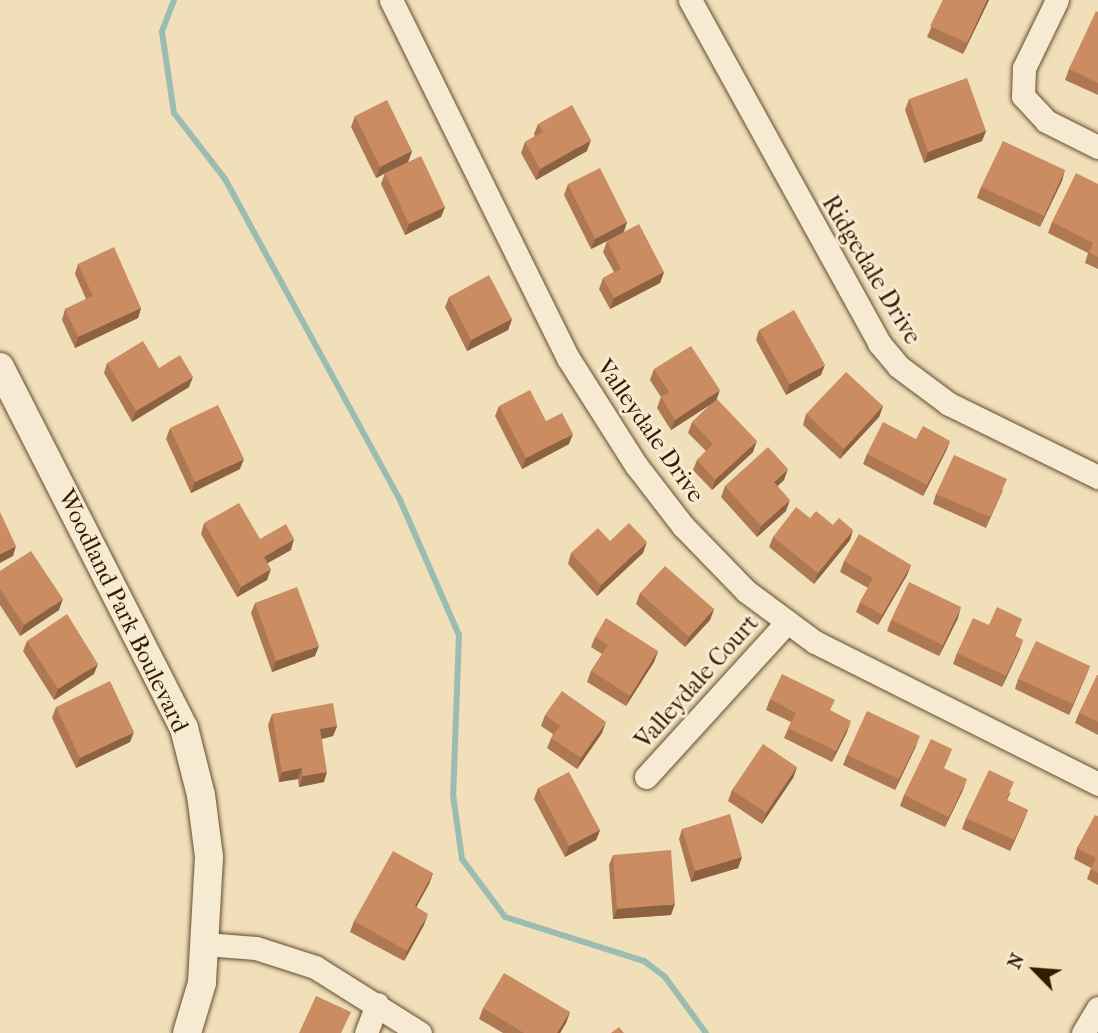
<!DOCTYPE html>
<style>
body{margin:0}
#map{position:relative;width:1098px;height:1033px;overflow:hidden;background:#f1dfb9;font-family:"IM FELL French Canon",serif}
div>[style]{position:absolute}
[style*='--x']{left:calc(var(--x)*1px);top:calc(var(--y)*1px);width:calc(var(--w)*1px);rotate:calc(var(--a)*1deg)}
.stream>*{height:6px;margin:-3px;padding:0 3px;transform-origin:3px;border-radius:3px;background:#9bbcb1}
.roads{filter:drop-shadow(0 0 2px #634d30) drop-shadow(0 0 2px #634d30)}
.minor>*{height:23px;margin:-11.5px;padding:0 11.5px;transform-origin:11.5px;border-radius:11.5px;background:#f6ead2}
.tertiary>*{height:28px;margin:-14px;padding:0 14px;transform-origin:14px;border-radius:14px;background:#f6ead2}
.wall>*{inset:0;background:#ae7853}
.shaded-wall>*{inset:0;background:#8d6243}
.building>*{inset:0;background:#ca8c60}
span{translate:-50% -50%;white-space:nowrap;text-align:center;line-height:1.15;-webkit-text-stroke:6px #f6ead2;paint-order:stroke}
.street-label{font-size:24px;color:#341c02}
.north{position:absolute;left:1000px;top:935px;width:70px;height:70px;-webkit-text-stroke:5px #f6ead2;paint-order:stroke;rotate:295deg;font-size:19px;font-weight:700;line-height:28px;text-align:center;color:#341c02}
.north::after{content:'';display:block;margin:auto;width:24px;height:32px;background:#341c02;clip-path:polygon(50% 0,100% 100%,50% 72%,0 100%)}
</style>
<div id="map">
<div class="stream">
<div style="--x:174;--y:0;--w:34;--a:111"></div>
<div style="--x:162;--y:32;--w:82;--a:81.6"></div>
<div style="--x:174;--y:113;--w:83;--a:52.3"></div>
<div style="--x:225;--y:179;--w:366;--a:61.4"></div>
<div style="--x:400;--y:500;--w:147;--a:66.4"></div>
<div style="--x:459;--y:635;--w:160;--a:92.1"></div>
<div style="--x:453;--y:795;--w:65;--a:82"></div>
<div style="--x:462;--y:859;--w:72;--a:53.4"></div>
<div style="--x:505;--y:917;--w:146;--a:17.6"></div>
<div style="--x:644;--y:961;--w:26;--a:37"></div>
<div style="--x:665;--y:977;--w:69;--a:53.8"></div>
</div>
<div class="roads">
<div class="minor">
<div style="--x:391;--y:0;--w:399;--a:63.7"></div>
<div style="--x:568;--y:358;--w:127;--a:57.6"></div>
<div style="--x:636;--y:465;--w:77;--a:52.4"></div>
<div style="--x:683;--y:526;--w:91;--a:45.9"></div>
<div style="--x:746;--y:591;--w:86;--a:36.5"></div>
<div style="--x:815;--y:642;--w:317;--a:26.6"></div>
<div style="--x:690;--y:0;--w:392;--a:61.1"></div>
<div style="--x:879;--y:343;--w:30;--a:50"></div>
<div style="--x:898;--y:366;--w:64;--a:36.7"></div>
<div style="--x:949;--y:404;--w:166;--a:26.1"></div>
<div style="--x:1057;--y:0;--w:76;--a:115.9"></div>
<div style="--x:1024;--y:68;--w:28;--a:92"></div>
<div style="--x:1023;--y:96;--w:34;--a:47"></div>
<div style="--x:1046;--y:121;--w:58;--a:26.6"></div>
<div style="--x:646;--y:777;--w:210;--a:-47.7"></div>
<div style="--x:205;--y:944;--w:51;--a:4.5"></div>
<div style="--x:256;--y:948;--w:62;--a:17.9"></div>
<div style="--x:315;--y:967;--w:124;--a:32.2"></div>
<div style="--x:366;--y:1033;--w:31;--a:-69"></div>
<div style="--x:1083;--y:1033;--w:29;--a:-59"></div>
</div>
<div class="tertiary">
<div style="--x:0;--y:367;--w:405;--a:63"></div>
<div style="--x:184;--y:728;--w:69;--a:75.8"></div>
<div style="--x:201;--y:795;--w:63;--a:82.6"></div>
<div style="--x:209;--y:857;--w:126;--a:93.2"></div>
<div style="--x:202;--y:983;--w:52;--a:106.7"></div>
</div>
</div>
<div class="wall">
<div style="clip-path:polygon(943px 0,989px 0,963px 54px,927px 37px)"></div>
<div style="clip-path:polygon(1098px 12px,1098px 95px,1065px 80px,1069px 69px)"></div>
<div style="clip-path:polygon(909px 99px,986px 131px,982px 141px,924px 163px,905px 110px)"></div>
<div style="clip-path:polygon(355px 116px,412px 151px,408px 162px,445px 207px,441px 217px,405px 235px,381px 184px,385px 173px,376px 178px,351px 127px)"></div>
<div style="clip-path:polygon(538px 124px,587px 151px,536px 180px,521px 153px,525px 142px,535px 136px,534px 134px)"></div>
<div style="clip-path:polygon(1065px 170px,1040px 227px,977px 198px,981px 187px)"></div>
<div style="clip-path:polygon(568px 184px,627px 222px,624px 232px,664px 272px,660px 283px,610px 309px,599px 289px,603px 278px,614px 272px,603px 252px,607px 241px,591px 249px,564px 195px)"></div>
<div style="clip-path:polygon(1098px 184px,1098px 269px,1085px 263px,1088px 253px,1048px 233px,1052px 222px)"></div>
<div style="clip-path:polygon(78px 264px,141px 308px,138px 318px,75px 348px,62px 320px,65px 309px,86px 299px,75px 274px)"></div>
<div style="clip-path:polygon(449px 297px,512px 319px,508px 330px,467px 351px,445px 307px)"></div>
<div style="clip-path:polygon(759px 330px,821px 375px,786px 395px,756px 340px)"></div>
<div style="clip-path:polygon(107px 363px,159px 368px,189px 387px,132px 422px,104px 373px)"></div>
<div style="clip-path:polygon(654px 369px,717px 399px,753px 452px,712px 490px,693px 470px,697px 460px,706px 451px,688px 433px,692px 422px,711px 404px,671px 430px,657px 408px,661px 397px,650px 380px)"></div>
<div style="clip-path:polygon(499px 406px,546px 421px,569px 444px,522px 469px,495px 416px)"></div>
<div style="clip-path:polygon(883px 406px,879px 417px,840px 459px,803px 425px,806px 414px)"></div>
<div style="clip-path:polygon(170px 428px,240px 469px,191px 493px,166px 439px)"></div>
<div style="clip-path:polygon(950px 441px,946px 451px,923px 496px,863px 464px,867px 454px)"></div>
<div style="clip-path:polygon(784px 480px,777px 486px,786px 511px,757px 537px,721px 497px,725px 486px)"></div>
<div style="clip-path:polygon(1003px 490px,986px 528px,933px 504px,936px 494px)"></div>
<div style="clip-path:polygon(810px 518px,850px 540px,814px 584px,769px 547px,773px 537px)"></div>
<div style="clip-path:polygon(204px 523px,260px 539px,291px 550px,268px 563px,267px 580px,237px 597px,201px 534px)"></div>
<div style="clip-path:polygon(571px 553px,643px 553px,597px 596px,568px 564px)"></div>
<div style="clip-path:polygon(844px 561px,911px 565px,907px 575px,878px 625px,856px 612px,860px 602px,868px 588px,840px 572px)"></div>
<div style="clip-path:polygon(0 571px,59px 610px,20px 636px,0 605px)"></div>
<div style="clip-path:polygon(640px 593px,714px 609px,710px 620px,685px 647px,636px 604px)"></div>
<div style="clip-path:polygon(255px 603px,315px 656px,272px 672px,251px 613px)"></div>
<div style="clip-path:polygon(958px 618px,939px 656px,887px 631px,891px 620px)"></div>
<div style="clip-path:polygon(1022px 619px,1015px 636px,1023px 640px,1002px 687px,953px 664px,957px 653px,989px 625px)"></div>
<div style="clip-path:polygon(595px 637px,658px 651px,654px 662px,626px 706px,587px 682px,591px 671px,602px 654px,591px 647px)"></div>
<div style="clip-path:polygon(27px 641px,94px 674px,54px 700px,23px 651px)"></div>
<div style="clip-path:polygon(1090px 666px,1069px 715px,1015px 689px,1018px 679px)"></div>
<div style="clip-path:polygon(1098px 675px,1098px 735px,1075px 723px,1079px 713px)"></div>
<div style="clip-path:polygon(770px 699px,831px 711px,847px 732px,832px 762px,784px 738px,791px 722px,766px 710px)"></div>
<div style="clip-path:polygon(56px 707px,130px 742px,76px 768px,52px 718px)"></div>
<div style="clip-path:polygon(272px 714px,337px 726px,333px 736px,322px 739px,324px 782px,299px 787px,298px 779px,279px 782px,268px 725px)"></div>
<div style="clip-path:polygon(545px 715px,602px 733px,577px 769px,547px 748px,553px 734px,541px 726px)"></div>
<div style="clip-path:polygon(916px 746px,895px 790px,843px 765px,847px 755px)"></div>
<div style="clip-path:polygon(952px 749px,944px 768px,963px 790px,945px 827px,900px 806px,904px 795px)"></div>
<div style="clip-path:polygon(797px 767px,793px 778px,762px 824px,728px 801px,732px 790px)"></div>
<div style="clip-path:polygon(538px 788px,600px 830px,596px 840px,565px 857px,534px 799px)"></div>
<div style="clip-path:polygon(1011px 792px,1007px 800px,1028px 810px,1010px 851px,962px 829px,966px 818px)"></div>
<div style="clip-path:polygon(1098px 816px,1098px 885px,1087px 879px,1091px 868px,1074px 859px,1077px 848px)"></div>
<div style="clip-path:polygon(682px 829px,742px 857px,738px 868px,691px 882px,679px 839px)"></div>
<div style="clip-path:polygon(613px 855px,671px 915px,613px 919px,609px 865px)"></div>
<div style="clip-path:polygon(433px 873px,429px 884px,416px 907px,424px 925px,404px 961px,350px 932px,354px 921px)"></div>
<div style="clip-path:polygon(483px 1008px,570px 1012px,566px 1023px,560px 1033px,503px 1033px,479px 1019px)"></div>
</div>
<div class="shaded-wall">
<div style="clip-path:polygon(987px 0,989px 0,963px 54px,967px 43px)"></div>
<div style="clip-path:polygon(986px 131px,982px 141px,924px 163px,928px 152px)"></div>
<div style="clip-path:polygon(591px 140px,587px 151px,536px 180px,540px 169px)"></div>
<div style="clip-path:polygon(412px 151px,408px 162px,376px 178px,380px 167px)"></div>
<div style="clip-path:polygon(1065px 170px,1062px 181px,1040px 227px,1044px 216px)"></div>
<div style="clip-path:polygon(445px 207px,441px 217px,405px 235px,409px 224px)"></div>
<div style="clip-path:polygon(627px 222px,623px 233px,591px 249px,595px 239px)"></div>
<div style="clip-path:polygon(664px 272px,660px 283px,610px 309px,614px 298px)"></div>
<div style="clip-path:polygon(141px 308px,138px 318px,75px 348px,78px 337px)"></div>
<div style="clip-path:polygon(512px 319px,508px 330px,467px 351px,471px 340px)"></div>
<div style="clip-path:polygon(825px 365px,821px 375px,786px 395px,790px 384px)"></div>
<div style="clip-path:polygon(193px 377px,189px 387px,132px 422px,136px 411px)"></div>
<div style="clip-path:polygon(720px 390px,716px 401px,671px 430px,675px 420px)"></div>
<div style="clip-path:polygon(883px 406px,879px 417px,840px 459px,844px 449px)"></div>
<div style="clip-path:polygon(573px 434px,569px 444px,522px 469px,526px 458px)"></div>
<div style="clip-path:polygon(757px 441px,753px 452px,712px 490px,715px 480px)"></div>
<div style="clip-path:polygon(950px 441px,946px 451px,923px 496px,927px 485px)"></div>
<div style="clip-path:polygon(244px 459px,240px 469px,191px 493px,195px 482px)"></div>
<div style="clip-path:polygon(788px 469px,784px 480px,770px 493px,774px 482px)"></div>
<div style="clip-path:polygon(790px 500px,786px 511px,757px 537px,761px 526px)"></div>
<div style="clip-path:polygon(853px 530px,850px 540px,814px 584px,818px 573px)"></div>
<div style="clip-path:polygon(294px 539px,291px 550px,260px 567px,264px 557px)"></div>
<div style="clip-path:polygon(647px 542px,643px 553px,597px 596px,601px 585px)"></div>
<div style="clip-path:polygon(16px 546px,13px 556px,0 563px,0 554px)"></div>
<div style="clip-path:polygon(911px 565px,907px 575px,878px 625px,882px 615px)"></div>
<div style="clip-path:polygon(271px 569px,267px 580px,237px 597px,241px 587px)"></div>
<div style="clip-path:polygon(63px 599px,59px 610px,20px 636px,24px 625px)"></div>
<div style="clip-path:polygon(961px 607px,958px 618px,939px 656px,943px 645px)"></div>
<div style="clip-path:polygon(714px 609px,710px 620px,685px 647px,689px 637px)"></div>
<div style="clip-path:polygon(1023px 640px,1019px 651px,1002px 687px,1006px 676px)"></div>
<div style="clip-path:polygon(319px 646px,315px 656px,272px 672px,276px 661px)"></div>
<div style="clip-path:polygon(658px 651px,654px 662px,626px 706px,630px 696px)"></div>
<div style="clip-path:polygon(98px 664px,94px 674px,54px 700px,58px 689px)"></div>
<div style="clip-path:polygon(1090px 666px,1086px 676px,1069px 715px,1073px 704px)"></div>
<div style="clip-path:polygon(851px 721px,847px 732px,832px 762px,836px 751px)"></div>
<div style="clip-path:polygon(606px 722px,602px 733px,577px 769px,581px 758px)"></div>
<div style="clip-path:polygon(337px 726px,333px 736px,316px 740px,320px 729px)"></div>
<div style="clip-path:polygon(134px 732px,130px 742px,76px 768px,80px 758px)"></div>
<div style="clip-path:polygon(920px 736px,916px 746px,895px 790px,899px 779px)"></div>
<div style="clip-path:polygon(797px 767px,793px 778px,762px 824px,766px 813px)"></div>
<div style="clip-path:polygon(302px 768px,298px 779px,279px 782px,282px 772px)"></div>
<div style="clip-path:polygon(327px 772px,324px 782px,299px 787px,303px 776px)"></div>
<div style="clip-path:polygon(967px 779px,963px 790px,945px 827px,949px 817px)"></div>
<div style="clip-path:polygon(1028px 810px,1024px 820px,1010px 851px,1014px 840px)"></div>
<div style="clip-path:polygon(600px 830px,596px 840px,565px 857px,569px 846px)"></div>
<div style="clip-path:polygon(742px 857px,738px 868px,691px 882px,695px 871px)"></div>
<div style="clip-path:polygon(433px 873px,429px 884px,411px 917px,415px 906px)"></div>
<div style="clip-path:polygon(675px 904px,671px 915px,613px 919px,617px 909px)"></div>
<div style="clip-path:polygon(428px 914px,424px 925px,404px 961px,407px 951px)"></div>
<div style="clip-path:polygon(570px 1012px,566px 1023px,560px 1033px,557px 1033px)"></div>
</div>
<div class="building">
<div style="clip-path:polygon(943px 0,987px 0,967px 43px,930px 26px)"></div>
<div style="clip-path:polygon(1096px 11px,1098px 12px,1098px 83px,1069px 69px)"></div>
<div style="clip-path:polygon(967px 78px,986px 131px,928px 152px,909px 99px)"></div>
<div style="clip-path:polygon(387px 100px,412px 151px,380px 167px,355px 116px)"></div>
<div style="clip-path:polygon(572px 105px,591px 140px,540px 169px,525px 142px,543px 132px,538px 124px)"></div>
<div style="clip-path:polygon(1003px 141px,1065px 170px,1044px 216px,981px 187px)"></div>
<div style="clip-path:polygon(421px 156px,445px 207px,409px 224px,385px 173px)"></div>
<div style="clip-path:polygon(600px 168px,627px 222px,595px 239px,568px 184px)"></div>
<div style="clip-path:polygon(1076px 173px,1098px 184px,1098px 257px,1089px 252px,1093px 243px,1052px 222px)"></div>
<div style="clip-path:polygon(639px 224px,664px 272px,614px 298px,603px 278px,621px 269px,607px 241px)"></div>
<div style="clip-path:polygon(114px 247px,141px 308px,78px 337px,65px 309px,93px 296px,78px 264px)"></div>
<div style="clip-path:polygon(489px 275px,512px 319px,471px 340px,449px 297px)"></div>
<div style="clip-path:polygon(794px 310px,825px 365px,790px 384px,759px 330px)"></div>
<div style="clip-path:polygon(143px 341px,159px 368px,180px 355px,193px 377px,136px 411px,107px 363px)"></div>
<div style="clip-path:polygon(691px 346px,720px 390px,675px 420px,661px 397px,669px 392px,654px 369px)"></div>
<div style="clip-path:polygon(846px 372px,883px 406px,844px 449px,806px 414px)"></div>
<div style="clip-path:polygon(530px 390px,546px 421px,562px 413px,573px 434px,526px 458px,499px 406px)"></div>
<div style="clip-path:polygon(717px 399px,757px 441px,715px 480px,697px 460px,713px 444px,692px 422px)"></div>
<div style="clip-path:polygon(218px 405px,244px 459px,195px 482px,170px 428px)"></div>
<div style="clip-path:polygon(883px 422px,916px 439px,923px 426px,950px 441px,927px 485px,867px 454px)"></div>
<div style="clip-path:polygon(768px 447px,788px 469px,774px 482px,790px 500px,761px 526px,725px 486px)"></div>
<div style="clip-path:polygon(954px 455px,1007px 479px,990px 517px,936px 494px)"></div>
<div style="clip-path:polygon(239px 503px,260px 539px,286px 524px,294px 539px,264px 557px,271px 569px,241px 587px,204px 523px)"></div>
<div style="clip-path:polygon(796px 507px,810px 518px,816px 511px,833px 525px,839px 518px,853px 530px,818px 573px,773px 537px)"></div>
<div style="clip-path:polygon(0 512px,16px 546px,0 554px)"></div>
<div style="clip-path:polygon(629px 523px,647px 542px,601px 585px,571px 553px,598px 528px,610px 541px)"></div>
<div style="clip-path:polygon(859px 534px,911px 565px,882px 615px,860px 602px,873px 578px,844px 561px)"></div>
<div style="clip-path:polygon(31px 551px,63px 599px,24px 625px,0 589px,0 571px)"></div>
<div style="clip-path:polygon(665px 566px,714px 609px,689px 637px,640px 593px)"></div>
<div style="clip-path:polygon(909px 582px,961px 607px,943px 645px,891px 620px)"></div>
<div style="clip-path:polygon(297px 587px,319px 646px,276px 661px,255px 603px)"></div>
<div style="clip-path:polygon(997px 607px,1022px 619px,1014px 636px,1023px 640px,1006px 676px,957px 653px,973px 618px,989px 625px)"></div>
<div style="clip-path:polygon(67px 614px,98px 664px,58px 689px,27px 641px)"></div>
<div style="clip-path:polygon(606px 618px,658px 651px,630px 696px,591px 671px,608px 645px,595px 637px)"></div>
<div style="clip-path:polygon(1036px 641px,1090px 666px,1073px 704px,1018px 679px)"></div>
<div style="clip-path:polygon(782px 674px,835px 700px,830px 710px,851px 721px,836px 751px,788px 728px,796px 713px,770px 699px)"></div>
<div style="clip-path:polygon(1097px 675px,1098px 675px,1098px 722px,1079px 713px)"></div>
<div style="clip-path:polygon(110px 681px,134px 732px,80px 758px,56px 707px)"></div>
<div style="clip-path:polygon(562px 691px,606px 722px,581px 758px,551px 738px,560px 726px,545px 715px)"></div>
<div style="clip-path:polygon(333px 703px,337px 726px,320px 729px,327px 772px,303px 776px,302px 768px,282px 772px,272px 714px)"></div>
<div style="clip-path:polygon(867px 711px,920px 736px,899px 779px,847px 755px)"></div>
<div style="clip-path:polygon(931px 739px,952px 749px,943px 768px,967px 779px,949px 817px,904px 795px)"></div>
<div style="clip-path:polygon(763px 744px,797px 767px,766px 813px,732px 790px)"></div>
<div style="clip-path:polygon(989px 770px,1014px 782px,1006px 800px,1028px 810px,1014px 840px,966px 818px)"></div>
<div style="clip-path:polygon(569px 772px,600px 830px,569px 846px,538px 788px)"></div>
<div style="clip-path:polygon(730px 814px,742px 857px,695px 871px,682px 829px)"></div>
<div style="clip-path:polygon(1095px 815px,1098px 816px,1098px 873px,1091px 869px,1096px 858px,1077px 848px)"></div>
<div style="clip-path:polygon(671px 850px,675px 904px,617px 909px,613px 855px)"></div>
<div style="clip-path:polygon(393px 851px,433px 873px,415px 906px,428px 914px,407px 951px,354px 921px)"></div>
<div style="clip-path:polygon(504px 973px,570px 1012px,557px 1033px,524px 1033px,483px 1008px)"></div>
<div style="clip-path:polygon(316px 996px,351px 1012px,341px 1033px,299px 1033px)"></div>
<div style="clip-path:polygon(619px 1027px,624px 1033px,611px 1033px)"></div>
</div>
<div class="street-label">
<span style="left:871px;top:270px;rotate:59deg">Ridgedale Drive</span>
<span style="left:650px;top:431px;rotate:55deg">Valleydale Drive</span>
<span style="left:123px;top:611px;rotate:64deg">Woodland Park Boulevard</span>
<span style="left:697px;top:682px;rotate:-48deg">Valleydale Court</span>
</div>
<div class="north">N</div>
</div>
